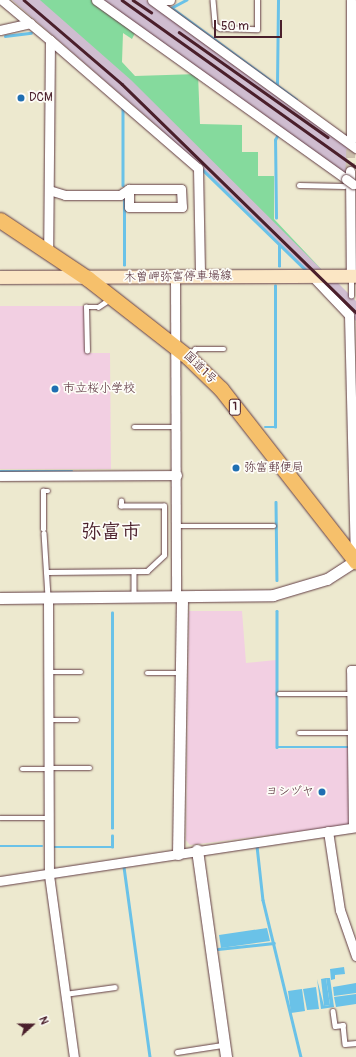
<!DOCTYPE html>
<meta charset="utf-8">
<style>
body{margin:0}
#map{position:relative;width:356px;height:1057px;overflow:hidden;background:#ede9cf;font-family:Pangolin,"Klee One",sans-serif}
div>[style]{position:absolute}
[style*='--x']{left:calc(var(--x)*1px);top:calc(var(--y)*1px);width:calc(var(--w)*1px);rotate:calc(var(--a)*1deg)}
.built>*{inset:0;background:#f2cfe2}
.industrial>*{inset:0;background:#cfbdd0}
.green>*{inset:0;background:#85da9d}
.water>*{inset:0;background:#6ac2e8}
.stream>*{height:2.5px;margin:-1.25px;padding:0 1.25px;transform-origin:1.25px;border-radius:1.25px;background:#6ac2e8}
.minor-tunnel>*{height:9px;margin-top:-4.5px;transform-origin:0;background:repeating-linear-gradient(90deg,#ccc1ae 0 9px,transparent 0 13.5px)}
.roads{filter:drop-shadow(0 0 1px #623d44) drop-shadow(0 0 1px #623d44)}
.service>*{height:4.5px;margin:-2.25px;padding:0 2.25px;transform-origin:2.25px;border-radius:2.25px;background:#fff}
.minor>*{height:9px;margin:-4.5px;padding:0 4.5px;transform-origin:4.5px;border-radius:4.5px;background:#fff}
.tertiary>*{height:11px;margin:-5.5px;padding:0 5.5px;transform-origin:5.5px;border-radius:5.5px;background:#fff}
.secondary>*{height:13px;margin:-6.5px;padding:0 6.5px;transform-origin:6.5px;border-radius:6.5px;background:#fbe6c4}
.trunk>*{height:15px;margin:-7.5px;padding:0 7.5px;transform-origin:7.5px;border-radius:7.5px;background:#f6c06b}
.rail>*{height:2.5px;margin:-1.25px;padding:0 1.25px;transform-origin:1.25px;border-radius:1.25px;background:#4a1f2b}
.bridges{filter:drop-shadow(0 0 1px #623d44) drop-shadow(0 0 1px #623d44)}
.minor-bridge>*{height:9px;margin:-4.5px;padding:0 4.5px;transform-origin:4.5px;border-radius:4.5px;background:#fff}
.dots>*{width:11px;height:11px;translate:-50% -50%;box-sizing:border-box;border:2px solid #fdfcf7;border-radius:50%}
span{translate:-50% -50%;white-space:nowrap;text-align:center;line-height:1.15;-webkit-text-stroke:3.5px #fdfcf7;paint-order:stroke}
.shield-label span{padding:1px 3px;background:#fdfcf7;border:1px solid;border-radius:3px;-webkit-text-stroke-width:0}
.shield-label{font-size:11px;color:#4a1f2b;font-weight:700}
.poi-label{font-size:12px;color:#4a1f2b}
.left{translate:0 -50%;text-align:left}
.right{translate:-100% -50%;text-align:right}
.street-label{font-size:12px;color:#4a1f2b}
.town-label{font-size:20px;color:#4a1f2b;font-weight:700}
.north{position:absolute;left:12px;top:1005px;width:40px;height:40px;-webkit-text-stroke:3px #fdfcf7;paint-order:stroke;rotate:69deg;font-size:11px;font-weight:700;line-height:16px;text-align:center;color:#4a1f2b}
.north::after{content:'';display:block;margin:auto;width:14px;height:18px;background:#4a1f2b;clip-path:polygon(50% 0,100% 100%,50% 72%,0 100%)}
.scale{position:absolute;left:214px;top:20px;width:68px;height:18px;box-sizing:border-box;border:2px solid #4a1f2b;border-top:0;padding-left:5px;font-size:12px;line-height:14px;white-space:nowrap;color:#4a1f2b;-webkit-text-stroke:3px #fdfcf7;paint-order:stroke}
</style>
<div id="map">
<div class="built">
<div style="clip-path:polygon(0 306px,84px 306px,85px 353px,110px 353px,111px 469px,0 469px)"></div>
<div style="clip-path:polygon(189px 611px,242px 611px,246px 663px,276px 660px,276px 749px,350px 748px,349px 825px,190px 845px,186px 840px)"></div>
</div>
<div class="industrial">
<div style="clip-path:polygon(12px 0,61px 0,323px 271px,308px 271px,157px 126px)"></div>
<div style="clip-path:polygon(101px 0,146px 0,249px 72px,348px 146px,346px 177px)"></div>
<div style="clip-path:polygon(318px 280px,335px 280px,356px 301px,356px 321px)"></div>
</div>
<div class="green">
<div style="clip-path:polygon(40px 0,91px 0,136px 31px,132px 39px,123px 33px,122px 62px,135px 76px,198px 74px,200px 124px,242px 125px,242px 152px,258px 152px,258px 176px,274px 176px,274px 219px,323px 271px,131px 80px)"></div>
</div>
<div class="water">
<div style="clip-path:polygon(267px 928px,270px 941px,221px 948px,219px 935px)"></div>
<div style="clip-path:polygon(344px 967px,345px 974px,335px 975px,335px 979px,331px 980px,330px 969px)"></div>
<div style="clip-path:polygon(326px 978px,330px 978px,334px 1007px,321px 1009px,317px 979px,324px 1006px,330px 1005px)"></div>
<div style="clip-path:polygon(326px 978px,330px 1005px,324px 1006px,321px 979px)"></div>
<div style="clip-path:polygon(356px 983px,356px 993px,334px 996px,333px 987px)"></div>
<div style="clip-path:polygon(316px 987px,319px 1009px,307px 1010px,303px 989px)"></div>
<div style="clip-path:polygon(302px 989px,305px 1011px,291px 1013px,288px 991px)"></div>
<div style="clip-path:polygon(356px 994px,356px 1004px,336px 1007px,334px 997px)"></div>
</div>
<div class="stream">
<div style="--x:187;--y:0;--w:17;--a:152"></div>
<div style="--x:172;--y:8;--w:154;--a:36.3"></div>
<div style="--x:5;--y:36;--w:26;--a:-7"></div>
<div style="--x:277;--y:84;--w:84;--a:-89.3"></div>
<div style="--x:123;--y:108;--w:77;--a:90"></div>
<div style="--x:201;--y:168;--w:145;--a:44.2"></div>
<div style="--x:276;--y:218;--w:78;--a:-90.7"></div>
<div style="--x:275;--y:140;--w:7;--a:-63"></div>
<div style="--x:124;--y:265;--w:67;--a:-90"></div>
<div style="--x:279;--y:266;--w:21;--a:-90"></div>
<div style="--x:265;--y:427;--w:10;--a:0"></div>
<div style="--x:275;--y:427;--w:141;--a:-90"></div>
<div style="--x:0;--y:471;--w:72;--a:0"></div>
<div style="--x:276;--y:502;--w:78;--a:89.3"></div>
<div style="--x:277;--y:611;--w:136;--a:90"></div>
<div style="--x:277;--y:747;--w:71;--a:0"></div>
<div style="--x:112;--y:828;--w:215;--a:-90"></div>
<div style="--x:0;--y:846;--w:42;--a:0"></div>
<div style="--x:257;--y:846;--w:54;--a:83.7"></div>
<div style="--x:263;--y:900;--w:162;--a:76.4"></div>
<div style="--x:54;--y:847;--w:58;--a:0"></div>
<div style="--x:112;--y:847;--w:11;--a:-90"></div>
<div style="--x:124;--y:867;--w:192;--a:82.2"></div>
<div style="--x:218;--y:949;--w:56;--a:-6.1"></div>
</div>
<div class="minor-tunnel">
<div style="--x:350;--y:171;--w:30;--a:-88"></div>
</div>
<div class="roads">
<div class="service">
<div style="--x:213;--y:0;--w:25;--a:85"></div>
<div style="--x:215;--y:25;--w:6;--a:31"></div>
<div style="--x:220;--y:28;--w:37;--a:2"></div>
<div style="--x:257;--y:29;--w:29;--a:-90"></div>
<div style="--x:299;--y:185;--w:45;--a:1.3"></div>
<div style="--x:351;--y:296;--w:19;--a:-90"></div>
<div style="--x:87;--y:351;--w:44;--a:-91.3"></div>
<div style="--x:86;--y:307;--w:12;--a:0"></div>
<div style="--x:98;--y:307;--w:14;--a:-34"></div>
<div style="--x:189;--y:356;--w:9;--a:-49"></div>
<div style="--x:195;--y:349;--w:29;--a:0"></div>
<div style="--x:134;--y:427;--w:40;--a:0"></div>
<div style="--x:176;--y:526;--w:98;--a:0"></div>
<div style="--x:43;--y:529;--w:38;--a:-90"></div>
<div style="--x:43;--y:491;--w:5;--a:0"></div>
<div style="--x:44;--y:533;--w:64;--a:86.4"></div>
<div style="--x:134;--y:571;--w:25;--a:90"></div>
<div style="--x:48;--y:572;--w:99;--a:-0.6"></div>
<div style="--x:147;--y:571;--w:23;--a:-43"></div>
<div style="--x:164;--y:555;--w:49;--a:-90"></div>
<div style="--x:164;--y:506;--w:43;--a:180"></div>
<div style="--x:121;--y:506;--w:5;--a:-90"></div>
<div style="--x:49;--y:672;--w:32;--a:0"></div>
<div style="--x:147;--y:673;--w:34;--a:0"></div>
<div style="--x:279;--y:694;--w:72;--a:0"></div>
<div style="--x:49;--y:720;--w:28;--a:0"></div>
<div style="--x:299;--y:733;--w:53;--a:0"></div>
<div style="--x:49;--y:768;--w:41;--a:0"></div>
<div style="--x:22;--y:769;--w:27;--a:0"></div>
<div style="--x:0;--y:818;--w:49;--a:0"></div>
<div style="--x:65;--y:994;--w:50;--a:-8"></div>
<div style="--x:333;--y:1011;--w:15;--a:82"></div>
<div style="--x:335;--y:1026;--w:8;--a:-7"></div>
<div style="--x:343;--y:1025;--w:19;--a:84"></div>
<div style="--x:345;--y:1044;--w:11;--a:-5"></div>
<div style="--x:177;--y:1052;--w:47;--a:-8.7"></div>
</div>
<div class="minor">
<div style="--x:2;--y:0;--w:62;--a:39.8"></div>
<div style="--x:50;--y:40;--w:212;--a:90.5"></div>
<div style="--x:96;--y:0;--w:307;--a:35.6"></div>
<div style="--x:152;--y:0;--w:252;--a:36"></div>
<div style="--x:157;--y:0;--w:13;--a:0"></div>
<div style="--x:0;--y:30;--w:31;--a:-13"></div>
<div style="--x:50;--y:40;--w:196;--a:40.9"></div>
<div style="--x:198;--y:168;--w:108;--a:88.9"></div>
<div style="--x:351;--y:141;--w:141;--a:-90"></div>
<div style="--x:350;--y:171;--w:105;--a:89.5"></div>
<div style="--x:49;--y:190;--w:17;--a:17"></div>
<div style="--x:65;--y:195;--w:55;--a:0"></div>
<div style="--x:120;--y:195;--w:11;--a:-34"></div>
<div style="--x:129;--y:189;--w:52;--a:0"></div>
<div style="--x:181;--y:189;--w:18;--a:87"></div>
<div style="--x:182;--y:207;--w:53;--a:180"></div>
<div style="--x:129;--y:207;--w:18;--a:-90"></div>
<div style="--x:175;--y:276;--w:321;--a:89.8"></div>
<div style="--x:312;--y:276;--w:54;--a:46.5"></div>
<div style="--x:349;--y:315;--w:245;--a:88.6"></div>
<div style="--x:0;--y:476;--w:177;--a:-0.3"></div>
<div style="--x:48;--y:598;--w:277;--a:89.8"></div>
<div style="--x:49;--y:875;--w:184;--a:82.2"></div>
<div style="--x:353;--y:827;--w:157;--a:-90.7"></div>
<div style="--x:351;--y:670;--w:5;--a:0"></div>
<div style="--x:328;--y:831;--w:80;--a:81.4"></div>
<div style="--x:340;--y:910;--w:49;--a:70.8"></div>
<div style="--x:0;--y:881;--w:360;--a:-8.6"></div>
</div>
<div class="tertiary">
<div style="--x:0;--y:598;--w:273;--a:-0.6"></div>
<div style="--x:273;--y:595;--w:56;--a:-16.5"></div>
<div style="--x:327;--y:579;--w:33;--a:-33"></div>
<div style="--x:197;--y:850;--w:209;--a:82"></div>
<div style="--x:178;--y:854;--w:257;--a:-89.1"></div>
</div>
<div class="secondary">
<div style="--x:0;--y:277;--w:356;--a:-0.2"></div>
</div>
<div class="trunk">
<div style="--x:0;--y:220;--w:105;--a:33.7"></div>
<div style="--x:87;--y:278;--w:128;--a:38"></div>
<div style="--x:188;--y:357;--w:46;--a:44.1"></div>
<div style="--x:221;--y:389;--w:219;--a:52"></div>
</div>
</div>
<div class="rail">
<div style="--x:24;--y:0;--w:129;--a:40.6"></div>
<div style="--x:122;--y:84;--w:327;--a:44.3"></div>
<div style="--x:122;--y:0;--w:287;--a:35.5"></div>
<div style="--x:133;--y:0;--w:22;--a:34"></div>
<div style="--x:179;--y:32;--w:182;--a:35.2"></div>
</div>
<div class="bridges">
<div class="minor-bridge">
<div style="--x:346;--y:179;--w:9;--a:36"></div>
</div>
</div>
<div class="dots">
<div style="left:21px;top:98px;background:#1f6fb2"></div>
<div style="left:55px;top:389px;background:#1f6fb2"></div>
<div style="left:236px;top:468px;background:#1f6fb2"></div>
<div style="left:322px;top:792px;background:#1f6fb2"></div>
</div>
<div class="shield-label">
<span style="left:235px;top:407px">1</span>
</div>
<div class="poi-label">
<span class="left" style="left:29px;top:98px">DCM</span>
<span class="left" style="left:63px;top:389px">市立桜小学校</span>
<span class="left" style="left:244px;top:468px">弥富郵便局</span>
<span class="right" style="left:314px;top:792px">ヨシヅヤ</span>
</div>
<div class="street-label">
<span style="left:178px;top:277px;rotate:-1deg">木曽岬弥富停車場線</span>
<span style="left:200px;top:368px;rotate:44deg">国道1号</span>
</div>
<div class="town-label">
<span style="left:111px;top:531px">弥富市</span>
</div>
<div class="north">N</div>
<div class="scale">50 m</div>
</div>
